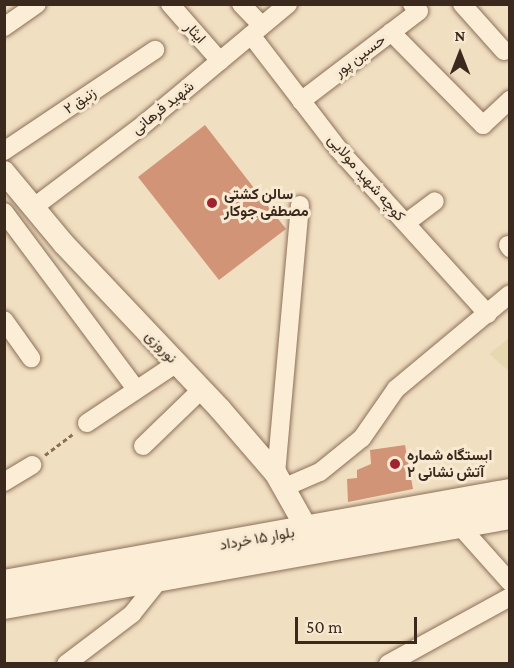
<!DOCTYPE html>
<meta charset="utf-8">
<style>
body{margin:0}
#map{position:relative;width:514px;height:668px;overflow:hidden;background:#f1dfc2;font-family:"Crimson Pro",Vazirmatn,serif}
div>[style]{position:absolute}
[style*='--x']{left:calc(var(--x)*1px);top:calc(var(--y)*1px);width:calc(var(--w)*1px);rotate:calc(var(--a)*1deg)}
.farmland>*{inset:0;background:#e7d9af}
.building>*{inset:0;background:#d19476}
.path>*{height:3px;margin-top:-1.5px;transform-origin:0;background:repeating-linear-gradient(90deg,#8c6f58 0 4.5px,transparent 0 7.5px)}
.roads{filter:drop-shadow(0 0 2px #8c6f58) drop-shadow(0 0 2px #8c6f58)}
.minor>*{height:18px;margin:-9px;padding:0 9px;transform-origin:9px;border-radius:9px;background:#fbedd6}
.tertiary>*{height:22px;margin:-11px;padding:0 11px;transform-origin:11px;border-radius:11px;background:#fbedd6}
.secondary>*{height:26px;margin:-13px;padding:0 13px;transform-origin:13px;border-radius:13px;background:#fbedd6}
.dots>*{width:16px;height:16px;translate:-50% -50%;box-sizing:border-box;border:3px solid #f8ead2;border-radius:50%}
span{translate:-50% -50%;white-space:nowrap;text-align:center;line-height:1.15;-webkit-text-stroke:6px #f8ead2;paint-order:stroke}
.street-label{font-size:15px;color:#3b291d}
.poi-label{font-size:15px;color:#3b291d;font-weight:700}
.left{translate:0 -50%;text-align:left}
.frame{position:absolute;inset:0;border:6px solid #3b291d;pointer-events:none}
.north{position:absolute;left:430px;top:24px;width:60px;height:60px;-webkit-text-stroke:4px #f8ead2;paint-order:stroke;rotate:0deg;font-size:16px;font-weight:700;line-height:24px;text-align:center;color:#3b291d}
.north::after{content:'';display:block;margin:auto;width:21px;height:27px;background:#3b291d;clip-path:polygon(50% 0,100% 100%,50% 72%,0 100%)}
.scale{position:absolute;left:295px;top:617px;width:122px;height:27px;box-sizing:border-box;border:3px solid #3b291d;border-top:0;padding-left:8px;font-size:18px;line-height:21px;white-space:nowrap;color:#3b291d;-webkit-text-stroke:4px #f8ead2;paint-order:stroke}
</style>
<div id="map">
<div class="farmland">
<div style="clip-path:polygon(509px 338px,509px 371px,489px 354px)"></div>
</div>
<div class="building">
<div style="clip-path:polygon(205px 125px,286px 229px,219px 280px,138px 177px)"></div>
<div style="clip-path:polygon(405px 445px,413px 489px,348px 502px,347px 479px,357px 478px,357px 470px,371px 464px,370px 450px)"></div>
</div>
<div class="path">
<div style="--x:45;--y:455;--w:36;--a:-37"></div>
</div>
<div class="roads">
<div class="minor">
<div style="--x:170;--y:4;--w:76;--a:48.7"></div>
<div style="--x:241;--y:4;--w:30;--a:46"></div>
<div style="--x:462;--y:4;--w:63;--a:48.2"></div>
<div style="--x:4;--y:27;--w:40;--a:-34.9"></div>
<div style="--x:391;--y:32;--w:131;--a:45.3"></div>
<div style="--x:483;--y:125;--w:37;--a:-43"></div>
<div style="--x:251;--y:35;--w:146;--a:52.5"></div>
<div style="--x:340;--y:151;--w:220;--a:47.8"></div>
<div style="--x:301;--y:101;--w:148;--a:-37.3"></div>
<div style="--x:419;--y:11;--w:10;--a:-135"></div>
<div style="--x:4;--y:151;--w:182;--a:-33.8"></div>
<div style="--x:34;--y:207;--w:136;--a:-37"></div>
<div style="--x:143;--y:125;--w:189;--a:-39.8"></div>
<div style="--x:4;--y:212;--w:221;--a:53.3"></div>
<div style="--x:406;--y:223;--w:36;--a:-37"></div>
<div style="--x:508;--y:245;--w:4;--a:56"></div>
<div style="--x:4;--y:320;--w:47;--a:54.6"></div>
<div style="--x:87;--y:423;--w:108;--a:-33.7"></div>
<div style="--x:143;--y:446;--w:82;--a:-44"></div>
<div style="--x:276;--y:474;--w:270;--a:-84.9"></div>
<div style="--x:4;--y:482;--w:33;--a:-31"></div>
<div style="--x:283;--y:488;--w:40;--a:-23.4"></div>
<div style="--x:320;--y:472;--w:54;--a:-39"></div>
<div style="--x:362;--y:438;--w:60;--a:-55.2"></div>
<div style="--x:396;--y:389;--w:148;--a:-39.8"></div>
<div style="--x:459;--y:525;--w:76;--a:48.2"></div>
<div style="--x:66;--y:664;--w:83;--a:-37.1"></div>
<div style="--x:132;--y:614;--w:43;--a:-51.5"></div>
<div style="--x:388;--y:664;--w:139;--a:-28.8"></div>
</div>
<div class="tertiary">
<div style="--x:4;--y:172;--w:94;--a:50.2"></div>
<div style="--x:64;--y:244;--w:227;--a:46.6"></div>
<div style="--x:220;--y:409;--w:86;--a:49.3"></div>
<div style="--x:276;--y:474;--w:63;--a:60.6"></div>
</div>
<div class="secondary">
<div style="--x:4;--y:583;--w:514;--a:-10.2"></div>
<div style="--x:4;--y:606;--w:514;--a:-10.09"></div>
</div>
</div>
<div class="dots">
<div style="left:212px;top:203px;background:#9f242f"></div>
<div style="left:395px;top:464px;background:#9f242f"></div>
</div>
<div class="street-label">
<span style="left:195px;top:33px;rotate:48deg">ایثار</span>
<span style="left:360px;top:56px;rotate:-37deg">حسین پور</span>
<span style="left:80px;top:101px;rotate:-34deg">زنبق ۲</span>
<span style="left:163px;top:108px;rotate:-39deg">شهید فرهانی</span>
<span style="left:366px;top:178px;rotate:49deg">کوچه شهید مولایی</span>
<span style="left:161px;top:347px;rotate:47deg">نوروزی</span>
<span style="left:257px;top:539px;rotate:-10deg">بلوار ۱۵ خرداد</span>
</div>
<div class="poi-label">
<span class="left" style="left:224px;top:203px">سالن کشتی<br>مصطفی جوکار</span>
<span class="left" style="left:407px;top:464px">ایستگاه شماره<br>۲ آتش نشانی</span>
</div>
<div class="frame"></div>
<div class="north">N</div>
<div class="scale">50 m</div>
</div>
